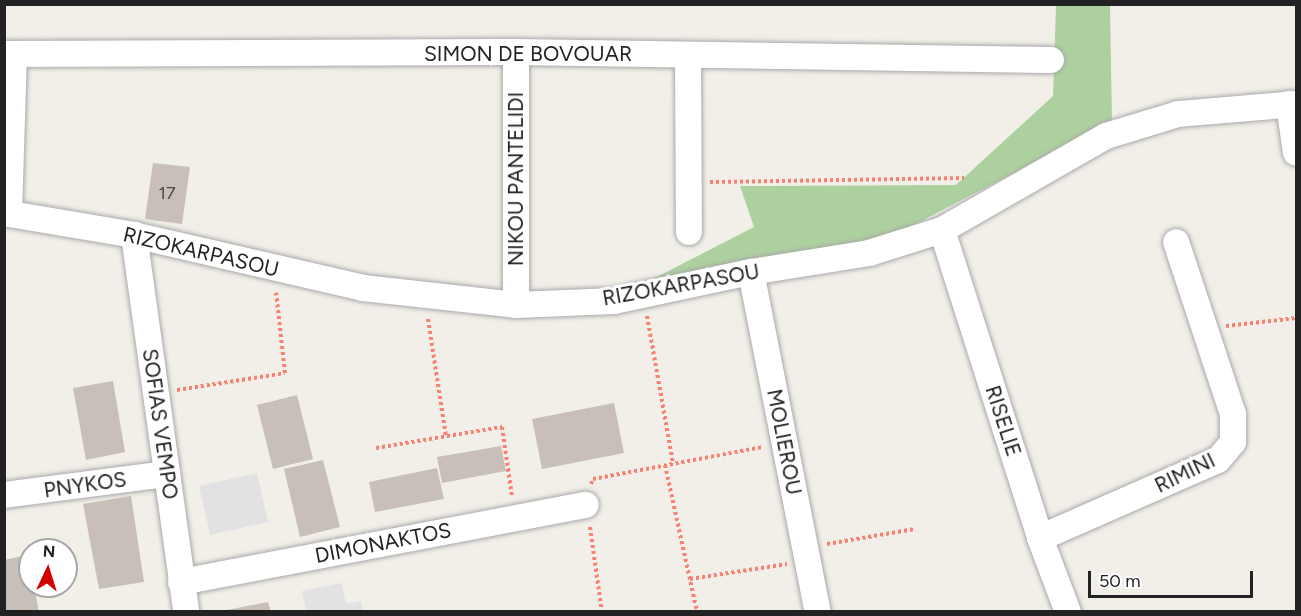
<!DOCTYPE html>
<style>
body{margin:0}
#map{position:relative;width:1301px;height:616px;overflow:hidden;background:#f2efe9;font-family:Figtree,sans-serif}
div>[style]{position:absolute}
[style*='--x']{left:calc(var(--x)*1px);top:calc(var(--y)*1px);width:calc(var(--w)*1px);rotate:calc(var(--a)*1deg)}
.forest>*{inset:0;background:#add19e}
.parking>*{inset:0;background:#e2e2e2}
.building>*{inset:0;background:#c7bfb8}
.path>*{height:4px;margin-top:-2px;transform-origin:0;background:repeating-linear-gradient(90deg,#fa8072 0 3px,transparent 0 6px)}
.roads{filter:drop-shadow(0 0 2px #a9a9a9) drop-shadow(0 0 2px #a9a9a9)}
.minor>*{height:26px;margin:-13px;padding:0 13px;transform-origin:13px;border-radius:13px;background:#fff}
span{translate:-50% -50%;white-space:nowrap;text-align:center;line-height:1.15;-webkit-text-stroke:6px #fff;paint-order:stroke}
.number-label{font-size:18px;color:#4b4948}
.number-label span{-webkit-text-stroke-width:0}
.street-label{font-size:21px;color:#222}
.frame{position:absolute;inset:0;border:6px solid #222;pointer-events:none}
.north{position:absolute;left:18px;top:538px;width:60px;height:60px;box-sizing:border-box;background:#fff;border:2px solid #a7a7a7;border-radius:50%;rotate:4deg;font-size:16px;font-weight:700;line-height:24px;text-align:center;color:#222}
.north::after{content:'';display:block;margin:auto;width:21px;height:27px;background:#d40000;clip-path:polygon(50% 0,100% 100%,50% 72%,0 100%)}
.scale{position:absolute;left:1088px;top:571px;width:165px;height:27px;box-sizing:border-box;border:3px solid #222;border-top:0;padding-left:8px;font-size:18px;line-height:21px;white-space:nowrap;color:#222;-webkit-text-stroke:4px #fff;paint-order:stroke}
</style>
<div id="map">
<div class="forest">
<div style="clip-path:polygon(1056px 5px,1110px 5px,1112px 122px,879px 243px,649px 281px,754px 227px,740px 186px,956px 185px,1053px 96px)"></div>
</div>
<div class="parking">
<div style="clip-path:polygon(257px 473px,268px 522px,210px 535px,199px 486px)"></div>
<div style="clip-path:polygon(342px 583px,346px 604px,361px 601px,363px 611px,306px 611px,302px 591px)"></div>
</div>
<div class="building">
<div style="clip-path:polygon(153px 163px,190px 167px,182px 224px,145px 219px)"></div>
<div style="clip-path:polygon(113px 381px,125px 452px,86px 460px,73px 388px)"></div>
<div style="clip-path:polygon(297px 395px,313px 459px,273px 469px,257px 405px)"></div>
<div style="clip-path:polygon(614px 403px,624px 453px,542px 469px,532px 419px)"></div>
<div style="clip-path:polygon(501px 446px,506px 471px,442px 483px,437px 457px)"></div>
<div style="clip-path:polygon(323px 460px,340px 527px,300px 537px,284px 469px)"></div>
<div style="clip-path:polygon(437px 468px,444px 499px,375px 512px,369px 482px)"></div>
<div style="clip-path:polygon(131px 496px,144px 582px,99px 589px,83px 504px)"></div>
<div style="clip-path:polygon(27px 555px,30px 586px,34px 586px,39px 612px,4px 612px,4px 560px)"></div>
<div style="clip-path:polygon(268px 602px,271px 612px,227px 612px,227px 610px)"></div>
</div>
<div class="path">
<div style="--x:710;--y:182;--w:254;--a:-0.9"></div>
<div style="--x:647;--y:316;--w:150;--a:80"></div>
<div style="--x:428;--y:319;--w:119;--a:81.3"></div>
<div style="--x:1226;--y:326;--w:70;--a:-6.5"></div>
<div style="--x:177;--y:390;--w:109;--a:-8.9"></div>
<div style="--x:285;--y:373;--w:81;--a:-96.3"></div>
<div style="--x:376;--y:448;--w:128;--a:-9.5"></div>
<div style="--x:502;--y:427;--w:70;--a:81.8"></div>
<div style="--x:665;--y:465;--w:150;--a:77.7"></div>
<div style="--x:591;--y:484;--w:5;--a:-68"></div>
<div style="--x:593;--y:479;--w:173;--a:-10.7"></div>
<div style="--x:590;--y:527;--w:86;--a:82"></div>
<div style="--x:827;--y:544;--w:89;--a:-9.7"></div>
<div style="--x:690;--y:579;--w:98;--a:-8.8"></div>
</div>
<div class="roads">
<div class="minor">
<div style="--x:4;--y:54;--w:512;--a:-0.22"></div>
<div style="--x:516;--y:52;--w:535;--a:0.86"></div>
<div style="--x:688;--y:55;--w:177;--a:89.7"></div>
<div style="--x:1289;--y:104;--w:49;--a:81.9"></div>
<div style="--x:4;--y:213;--w:132;--a:9.6"></div>
<div style="--x:134;--y:235;--w:235;--a:13"></div>
<div style="--x:363;--y:288;--w:154;--a:6.3"></div>
<div style="--x:516;--y:305;--w:98;--a:-2.3"></div>
<div style="--x:614;--y:301;--w:140;--a:-12"></div>
<div style="--x:751;--y:272;--w:120;--a:-9.1"></div>
<div style="--x:869;--y:253;--w:77;--a:-17.5"></div>
<div style="--x:942;--y:230;--w:189;--a:-29.8"></div>
<div style="--x:1106;--y:136;--w:75;--a:-17"></div>
<div style="--x:1178;--y:114;--w:118;--a:-4.8"></div>
<div style="--x:9;--y:213;--w:159;--a:-88.2"></div>
<div style="--x:942;--y:230;--w:323;--a:72.3"></div>
<div style="--x:1040;--y:538;--w:79;--a:69.3"></div>
<div style="--x:134;--y:235;--w:381;--a:82.1"></div>
<div style="--x:751;--y:272;--w:347;--a:78.9"></div>
<div style="--x:516;--y:305;--w:253;--a:-90"></div>
<div style="--x:4;--y:495;--w:163;--a:-7.4"></div>
<div style="--x:1040;--y:538;--w:194;--a:-23.7"></div>
<div style="--x:1218;--y:460;--w:23;--a:-50"></div>
<div style="--x:1233;--y:442;--w:28;--a:-90"></div>
<div style="--x:1233;--y:414;--w:181;--a:-108.3"></div>
<div style="--x:181;--y:582;--w:412;--a:-10.8"></div>
</div>
</div>
<div class="number-label">
<span style="left:167px;top:193px">17</span>
</div>
<div class="street-label">
<span style="left:528px;top:54px">SIMON DE BOVOUAR</span>
<span style="left:516px;top:179px;rotate:-90deg">NIKOU PANTELIDI</span>
<span style="left:201px;top:252px;rotate:13deg">RIZOKARPASOU</span>
<span style="left:681px;top:285px;rotate:-10deg">RIZOKARPASOU</span>
<span style="left:1003px;top:421px;rotate:72deg">RISELIE</span>
<span style="left:160px;top:424px;rotate:82deg">SOFIAS VEMPO</span>
<span style="left:784px;top:442px;rotate:79deg">MOLIEROU</span>
<span style="left:1185px;top:473px;rotate:-26deg">RIMINI</span>
<span style="left:85px;top:485px;rotate:-8deg">PNYKOS</span>
<span style="left:383px;top:543px;rotate:-11deg">DIMONAKTOS</span>
</div>
<div class="frame"></div>
<div class="north">N</div>
<div class="scale">50 m</div>
</div>
